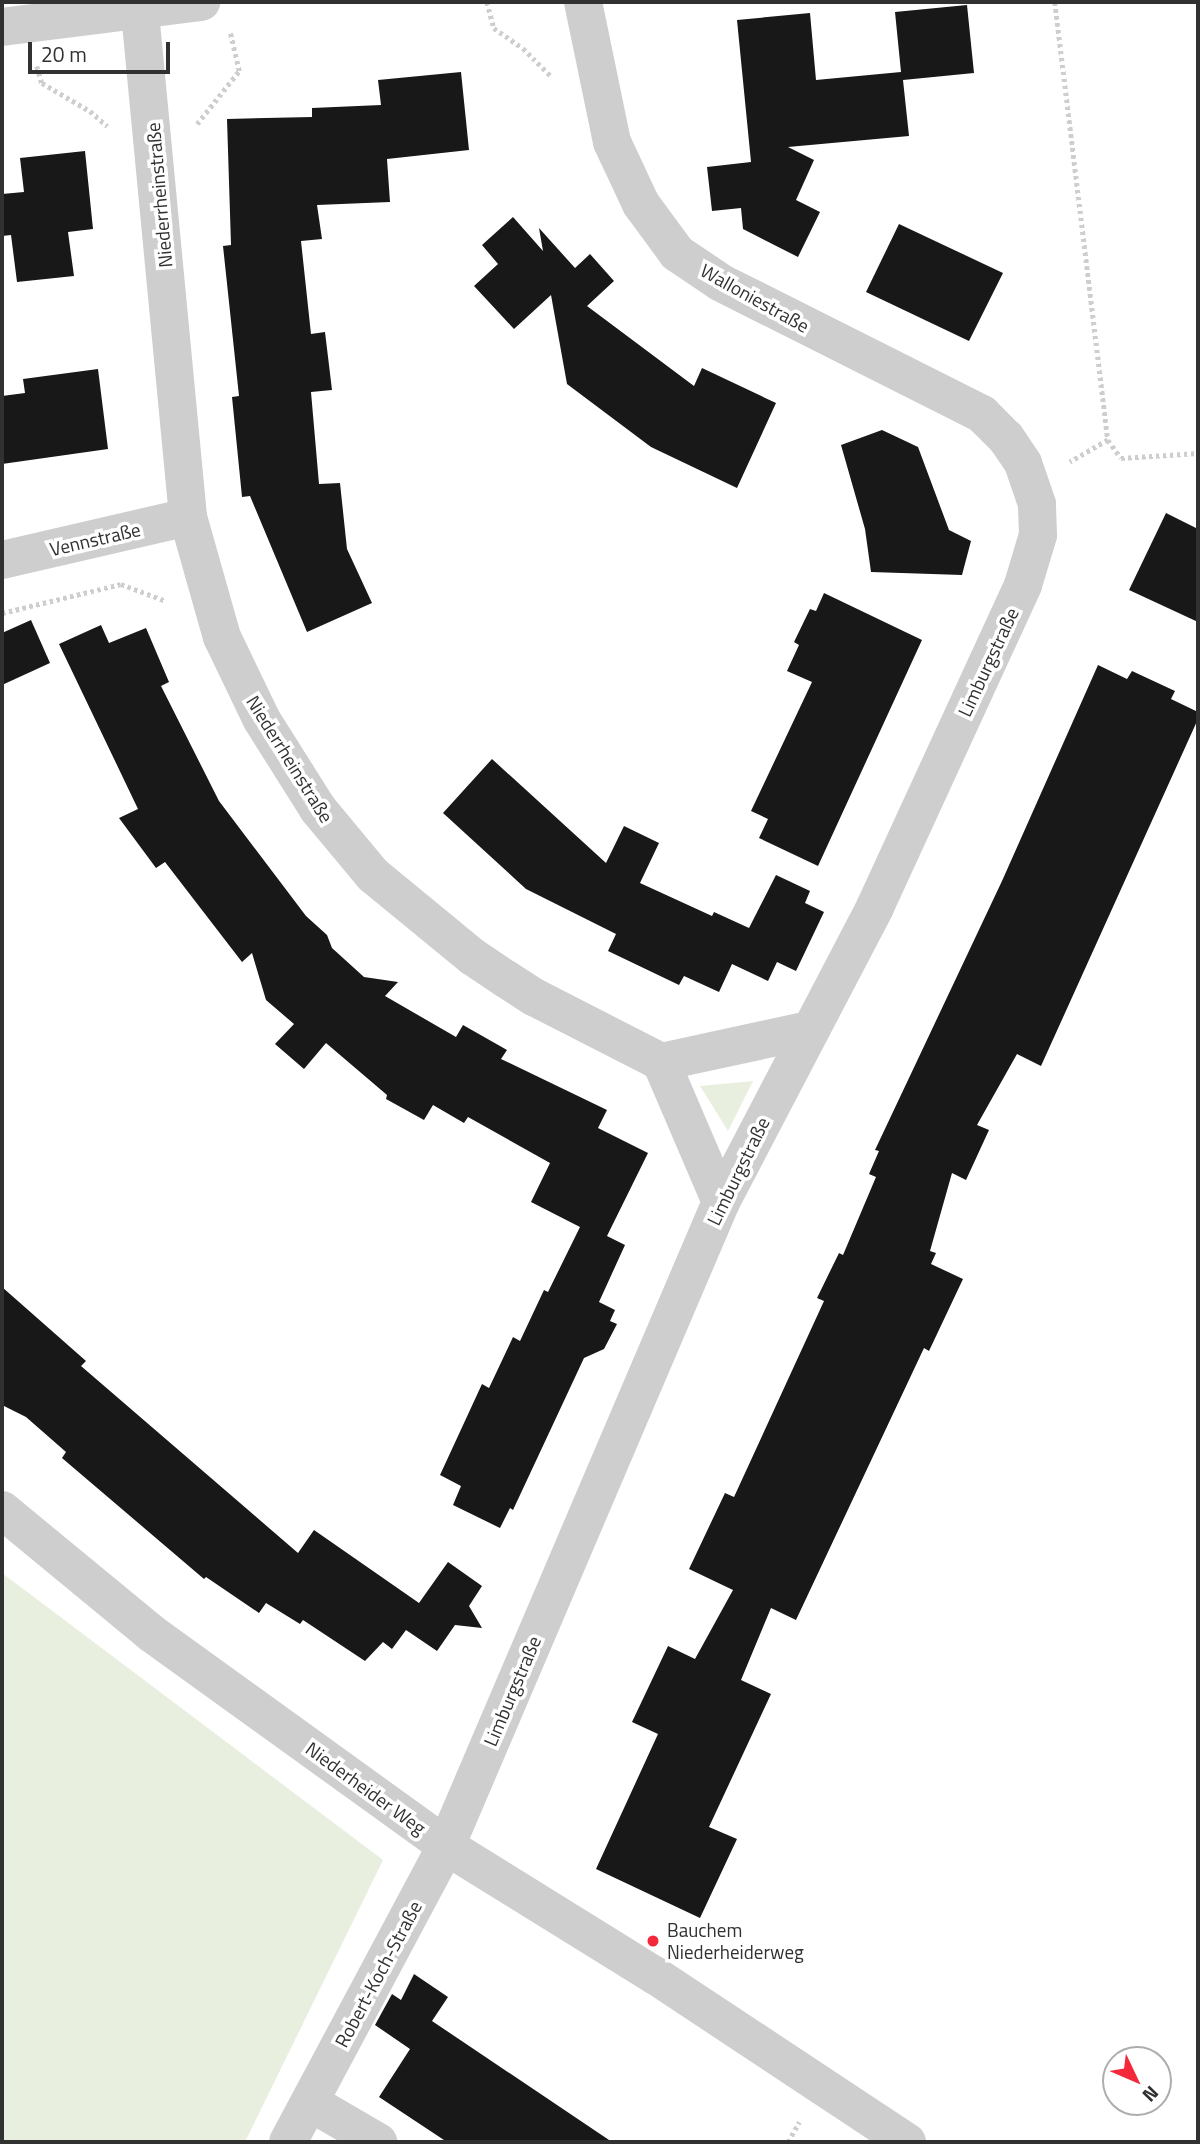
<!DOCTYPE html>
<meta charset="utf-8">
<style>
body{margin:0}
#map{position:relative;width:1200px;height:2144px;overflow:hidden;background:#fff;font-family:"Titillium Web",sans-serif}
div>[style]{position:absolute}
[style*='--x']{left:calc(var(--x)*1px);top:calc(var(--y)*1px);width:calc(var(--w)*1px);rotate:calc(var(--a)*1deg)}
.green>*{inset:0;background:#e8efdf}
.building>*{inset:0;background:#181818}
.path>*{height:4.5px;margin-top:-2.25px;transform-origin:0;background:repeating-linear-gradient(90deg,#cecece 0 3.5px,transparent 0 7px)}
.minor>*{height:38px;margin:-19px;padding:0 19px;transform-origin:19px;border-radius:19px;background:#cecece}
.dots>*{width:19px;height:19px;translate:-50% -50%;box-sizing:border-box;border:4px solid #fff;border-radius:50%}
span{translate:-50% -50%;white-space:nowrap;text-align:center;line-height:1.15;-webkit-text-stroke:7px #fff;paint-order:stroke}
.street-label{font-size:19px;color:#313131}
.poi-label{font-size:19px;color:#313131}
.left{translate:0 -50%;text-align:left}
.frame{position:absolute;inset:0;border:4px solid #313131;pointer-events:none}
.north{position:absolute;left:1102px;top:2046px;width:70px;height:70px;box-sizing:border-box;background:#fff;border:2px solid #adadad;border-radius:50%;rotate:134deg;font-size:19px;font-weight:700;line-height:28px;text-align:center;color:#313131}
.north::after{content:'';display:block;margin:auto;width:24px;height:32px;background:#f4283b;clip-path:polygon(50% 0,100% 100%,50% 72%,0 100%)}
.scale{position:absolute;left:28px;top:42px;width:142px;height:32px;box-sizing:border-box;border:4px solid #313131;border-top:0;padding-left:9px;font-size:21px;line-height:24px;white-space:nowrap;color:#313131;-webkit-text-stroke:5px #fff;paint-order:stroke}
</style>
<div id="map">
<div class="green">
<div style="clip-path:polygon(753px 1081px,728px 1131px,700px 1086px)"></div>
<div style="clip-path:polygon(2px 1573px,383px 1860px,245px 2142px,2px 2142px)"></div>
</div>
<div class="building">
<div style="clip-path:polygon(967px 5px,974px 73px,903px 80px,909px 136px,788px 147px,814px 160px,796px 200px,820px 212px,798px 257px,743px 229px,741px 208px,712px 211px,707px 167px,751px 162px,737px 20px,810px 13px,816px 80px,901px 72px,895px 12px)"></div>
<div style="clip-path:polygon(461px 72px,469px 150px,387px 159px,390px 202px,317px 205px,322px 239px,301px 241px,311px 334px,325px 332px,332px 390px,311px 392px,319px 484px,340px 483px,347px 549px,372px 603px,307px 632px,250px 496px,242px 497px,232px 397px,239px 396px,223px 246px,231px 245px,227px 119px,312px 117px,312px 108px,381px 105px,378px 80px)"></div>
<div style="clip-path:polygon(85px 151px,93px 229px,68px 232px,74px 276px,17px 282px,11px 235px,2px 236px,2px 194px,24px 192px,20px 158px)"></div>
<div style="clip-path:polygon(513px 217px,543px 251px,539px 228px,575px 268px,590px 254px,614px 281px,587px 306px,694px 386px,702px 368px,776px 403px,737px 488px,651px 447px,567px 384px,551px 295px,514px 329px,474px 286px,498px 264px,482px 245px)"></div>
<div style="clip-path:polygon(899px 224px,1003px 273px,969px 341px,866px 292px)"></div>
<div style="clip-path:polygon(98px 369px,108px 449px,2px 464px,2px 396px,25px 393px,23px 379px)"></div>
<div style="clip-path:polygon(882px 430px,918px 447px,949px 530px,971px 541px,962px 575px,871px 572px,865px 529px,841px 445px)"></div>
<div style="clip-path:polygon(1166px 513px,1198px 529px,1198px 622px,1129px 590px)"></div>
<div style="clip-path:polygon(824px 593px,922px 640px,818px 866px,759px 838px,768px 819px,751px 811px,812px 682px,787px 671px,799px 645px,794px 642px,810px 609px,816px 611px)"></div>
<div style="clip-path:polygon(31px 620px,50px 663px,2px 685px,2px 633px)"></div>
<div style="clip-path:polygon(101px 625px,109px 643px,146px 628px,169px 682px,161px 686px,219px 801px,306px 916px,327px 935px,332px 948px,364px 977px,398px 982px,385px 996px,456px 1037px,463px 1025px,507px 1050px,501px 1059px,607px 1110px,598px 1128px,648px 1153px,607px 1236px,625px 1245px,599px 1302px,615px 1310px,610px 1321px,617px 1324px,604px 1349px,584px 1358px,513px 1510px,510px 1508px,500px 1528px,453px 1505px,461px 1486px,440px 1475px,482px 1384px,489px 1388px,513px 1337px,520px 1341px,544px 1290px,548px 1292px,580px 1227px,531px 1202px,550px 1163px,468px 1117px,464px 1123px,433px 1105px,424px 1120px,386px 1099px,387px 1095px,326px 1043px,304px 1069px,275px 1044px,294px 1024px,266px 1000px,252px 953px,242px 962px,165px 862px,156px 868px,119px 818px,138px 809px,59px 644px)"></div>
<div style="clip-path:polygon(1098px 665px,1127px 679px,1132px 671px,1175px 691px,1171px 699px,1198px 712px,1198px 719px,1041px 1066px,1017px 1054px,977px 1125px,989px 1130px,966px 1180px,952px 1173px,930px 1251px,936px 1253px,931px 1264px,963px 1279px,929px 1351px,924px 1348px,796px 1620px,771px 1608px,741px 1680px,771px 1694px,709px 1827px,737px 1839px,700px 1918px,596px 1869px,658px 1734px,632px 1722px,668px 1646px,695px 1659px,733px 1590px,689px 1569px,725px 1493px,734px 1497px,824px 1301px,817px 1298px,839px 1253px,843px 1255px,876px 1177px,869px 1174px,879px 1151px,875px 1150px,1002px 881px)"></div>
<div style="clip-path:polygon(492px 759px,606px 863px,624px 826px,659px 843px,640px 883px,712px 916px,714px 912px,749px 928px,776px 875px,810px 891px,805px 903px,824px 912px,796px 971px,777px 962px,768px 981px,732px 964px,719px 992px,684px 976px,679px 985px,608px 951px,616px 934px,526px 889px,443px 813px)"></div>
<div style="clip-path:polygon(2px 1287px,86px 1361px,81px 1366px,298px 1553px,314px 1530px,419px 1603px,448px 1562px,482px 1586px,469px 1606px,482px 1628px,455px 1625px,437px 1651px,406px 1630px,392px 1649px,383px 1642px,365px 1661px,303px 1620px,300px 1624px,266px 1603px,259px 1613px,206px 1577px,204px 1579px,62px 1458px,66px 1452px,26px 1417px,2px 1405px)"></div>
<div style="clip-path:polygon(414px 1974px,448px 1997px,432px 2021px,612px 2142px,447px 2142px,379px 2097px,410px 2049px,375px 2025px,392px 1994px,401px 2000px)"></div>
</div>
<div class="path">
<div style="--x:487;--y:2;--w:27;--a:75"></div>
<div style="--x:494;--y:28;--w:35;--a:35"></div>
<div style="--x:523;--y:48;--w:41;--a:45"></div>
<div style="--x:1055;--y:2;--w:441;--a:83.1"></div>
<div style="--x:1108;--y:440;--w:44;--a:149.9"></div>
<div style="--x:37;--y:66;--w:18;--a:74"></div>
<div style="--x:42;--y:83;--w:56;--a:30.3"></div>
<div style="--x:90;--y:111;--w:23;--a:41"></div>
<div style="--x:197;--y:124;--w:68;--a:-51.6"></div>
<div style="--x:239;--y:71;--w:39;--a:-103"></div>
<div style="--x:1108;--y:440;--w:22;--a:54"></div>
<div style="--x:1121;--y:458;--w:77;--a:-3.7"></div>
<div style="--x:2;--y:613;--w:122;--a:-13.7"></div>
<div style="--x:121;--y:584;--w:48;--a:20.7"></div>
<div style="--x:788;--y:2142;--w:23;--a:-61"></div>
</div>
<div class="minor">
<div style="--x:139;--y:2;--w:517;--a:84.56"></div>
<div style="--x:188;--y:517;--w:125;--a:74.2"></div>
<div style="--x:222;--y:637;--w:92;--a:64.3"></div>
<div style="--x:262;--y:720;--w:105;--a:57.8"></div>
<div style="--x:318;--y:809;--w:86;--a:50.2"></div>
<div style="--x:373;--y:875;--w:129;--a:39.4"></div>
<div style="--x:473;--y:957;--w:40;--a:34"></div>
<div style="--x:506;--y:979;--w:33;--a:33"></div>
<div style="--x:534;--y:997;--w:143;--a:27.1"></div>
<div style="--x:661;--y:1062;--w:152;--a:66.8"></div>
<div style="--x:2;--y:27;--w:201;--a:-7.2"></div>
<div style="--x:2;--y:560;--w:191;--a:-13"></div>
<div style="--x:661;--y:1062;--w:151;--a:-12.2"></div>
<div style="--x:2;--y:1510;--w:193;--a:39.5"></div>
<div style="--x:151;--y:1633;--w:364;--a:35.8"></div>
<div style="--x:446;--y:1846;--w:247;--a:31.8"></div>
<div style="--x:656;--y:1976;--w:301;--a:33.5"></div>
<div style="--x:311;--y:2103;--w:78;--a:30.2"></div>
<div style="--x:288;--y:2142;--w:336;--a:-61.9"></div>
<div style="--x:446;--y:1846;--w:700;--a:-66.88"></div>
<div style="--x:721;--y:1202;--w:333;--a:-62.4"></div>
<div style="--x:875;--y:907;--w:354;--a:-65.3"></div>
<div style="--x:1023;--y:585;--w:52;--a:-73.3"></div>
<div style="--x:1038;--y:535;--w:31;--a:-92"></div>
<div style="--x:1037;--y:504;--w:43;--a:-108.9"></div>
<div style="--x:1023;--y:463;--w:30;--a:-124"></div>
<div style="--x:1006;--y:438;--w:34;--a:-135"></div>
<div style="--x:982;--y:414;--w:293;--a:-153.3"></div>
<div style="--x:720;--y:282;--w:52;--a:-146"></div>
<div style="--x:677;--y:253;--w:61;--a:-126.3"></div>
<div style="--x:641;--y:204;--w:68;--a:-115.1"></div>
<div style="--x:612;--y:142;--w:143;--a:-101.7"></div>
</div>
<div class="dots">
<div style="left:653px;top:1941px;background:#f4283b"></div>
</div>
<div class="street-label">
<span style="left:159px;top:195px;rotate:-95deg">Niederrheinstraße</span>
<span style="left:755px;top:298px;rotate:29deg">Walloniestraße</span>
<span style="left:95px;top:539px;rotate:-13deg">Vennstraße</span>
<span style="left:988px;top:662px;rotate:-65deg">Limburgstraße</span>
<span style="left:290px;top:759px;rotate:58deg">Niederrheinstraße</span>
<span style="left:738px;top:1171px;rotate:-64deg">Limburgstraße</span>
<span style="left:512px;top:1691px;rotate:-67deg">Limburgstraße</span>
<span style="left:366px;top:1788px;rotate:36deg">Niederheider Weg</span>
<span style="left:378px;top:1974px;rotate:-62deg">Robert-Koch-Straße</span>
</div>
<div class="poi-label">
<span class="left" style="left:667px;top:1941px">Bauchem<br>Niederheiderweg</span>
</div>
<div class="frame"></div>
<div class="north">N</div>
<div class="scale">20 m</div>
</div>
